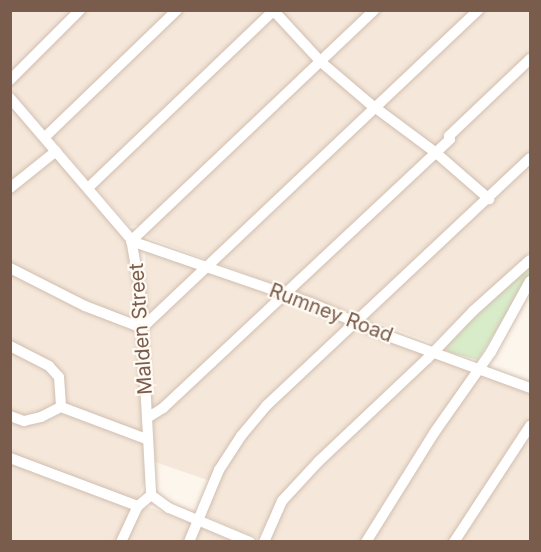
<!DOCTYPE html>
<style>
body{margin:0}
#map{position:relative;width:541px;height:552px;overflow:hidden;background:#fdf6ec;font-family:Inter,sans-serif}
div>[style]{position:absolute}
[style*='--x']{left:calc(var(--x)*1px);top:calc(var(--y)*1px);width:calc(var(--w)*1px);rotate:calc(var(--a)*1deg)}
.residential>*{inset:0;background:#f5e8da}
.green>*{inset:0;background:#d8ecc9}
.roads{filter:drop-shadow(0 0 2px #d1beb0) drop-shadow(0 0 2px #d1beb0)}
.minor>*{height:10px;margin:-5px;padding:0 5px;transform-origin:5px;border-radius:5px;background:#fff}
span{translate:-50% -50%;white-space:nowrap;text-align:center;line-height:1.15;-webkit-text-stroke:4.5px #fffaf3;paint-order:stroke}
.street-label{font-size:20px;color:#7a5c4d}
.frame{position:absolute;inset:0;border:12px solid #7a5c4d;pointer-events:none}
</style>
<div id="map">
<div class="residential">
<div style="clip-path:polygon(10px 11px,367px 11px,140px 225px,129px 226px,11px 90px)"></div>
<div style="clip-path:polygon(379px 11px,530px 11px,530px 252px,433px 343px,149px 238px,145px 232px)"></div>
<div style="clip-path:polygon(10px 105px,125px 237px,129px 248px,133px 279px,145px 482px,117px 541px,11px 541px)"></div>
<div style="clip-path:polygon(148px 250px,221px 274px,425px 353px,282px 496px,258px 538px,208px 517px,207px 512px,216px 483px,155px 462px,145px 254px)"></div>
<div style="clip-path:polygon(436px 357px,530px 391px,530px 541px,271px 542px,270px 537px,290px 499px,349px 439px)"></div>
<div style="clip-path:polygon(147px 507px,155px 509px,234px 541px,124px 542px,138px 513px)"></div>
</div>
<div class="green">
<div style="clip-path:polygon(530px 265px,530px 276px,478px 360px,449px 352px,446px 349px,447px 344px)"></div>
</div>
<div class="roads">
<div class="minor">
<div style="--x:273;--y:10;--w:71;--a:47.3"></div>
<div style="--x:321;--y:62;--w:63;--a:40.5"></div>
<div style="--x:369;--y:103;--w:82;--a:36.6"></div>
<div style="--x:435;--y:152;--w:72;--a:41"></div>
<div style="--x:10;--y:80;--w:99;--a:-45"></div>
<div style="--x:10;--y:98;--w:186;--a:49.4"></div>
<div style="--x:131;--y:239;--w:51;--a:79.8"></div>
<div style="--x:140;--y:289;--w:206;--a:86.9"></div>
<div style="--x:151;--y:495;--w:22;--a:36"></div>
<div style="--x:169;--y:508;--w:88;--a:22.8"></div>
<div style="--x:45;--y:137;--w:183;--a:-43.9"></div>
<div style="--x:89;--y:187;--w:256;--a:-43.7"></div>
<div style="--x:10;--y:188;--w:59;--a:-38.8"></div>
<div style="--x:131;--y:241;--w:190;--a:19"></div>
<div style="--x:311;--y:303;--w:84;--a:23.2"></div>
<div style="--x:388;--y:336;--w:151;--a:20.1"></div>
<div style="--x:131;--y:241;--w:335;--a:-43.5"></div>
<div style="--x:10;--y:268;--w:84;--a:26.9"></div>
<div style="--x:85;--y:306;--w:61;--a:21.1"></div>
<div style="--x:142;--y:328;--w:463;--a:-43.4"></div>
<div style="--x:10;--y:346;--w:44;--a:27.1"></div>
<div style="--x:49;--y:366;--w:15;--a:48"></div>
<div style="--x:59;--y:377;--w:30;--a:86"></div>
<div style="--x:61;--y:407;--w:91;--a:20.6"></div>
<div style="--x:10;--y:416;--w:15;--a:20"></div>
<div style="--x:24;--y:421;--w:17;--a:-13"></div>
<div style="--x:41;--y:417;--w:22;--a:-27"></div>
<div style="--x:147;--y:418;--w:19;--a:-32"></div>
<div style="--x:163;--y:408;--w:393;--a:-43.1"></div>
<div style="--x:450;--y:139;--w:3;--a:-108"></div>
<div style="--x:449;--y:136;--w:112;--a:-43.5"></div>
<div style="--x:10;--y:458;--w:137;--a:20.6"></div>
<div style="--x:121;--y:542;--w:40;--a:-65"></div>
<div style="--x:138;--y:506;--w:17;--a:-40"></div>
<div style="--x:189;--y:542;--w:78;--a:-67.4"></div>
<div style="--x:219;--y:470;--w:40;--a:-57.1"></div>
<div style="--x:241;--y:436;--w:39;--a:-50"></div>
<div style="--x:266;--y:406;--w:362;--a:-43.2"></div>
<div style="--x:264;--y:542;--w:45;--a:-66.3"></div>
<div style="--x:282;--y:501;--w:53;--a:-47.3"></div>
<div style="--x:318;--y:462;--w:150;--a:-43.4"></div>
<div style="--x:427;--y:359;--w:66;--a:-46.2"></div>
<div style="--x:473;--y:311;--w:76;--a:-41.8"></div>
<div style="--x:366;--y:542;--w:128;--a:-58"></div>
<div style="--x:434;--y:433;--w:99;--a:-54.9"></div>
<div style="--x:491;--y:352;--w:81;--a:-61.2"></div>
<div style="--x:454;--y:542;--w:139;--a:-56.8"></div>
</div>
</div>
<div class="street-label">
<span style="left:331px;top:313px;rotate:21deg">Rumney Road</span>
<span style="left:141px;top:329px;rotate:-94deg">Malden Street</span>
</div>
<div class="frame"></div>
</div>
